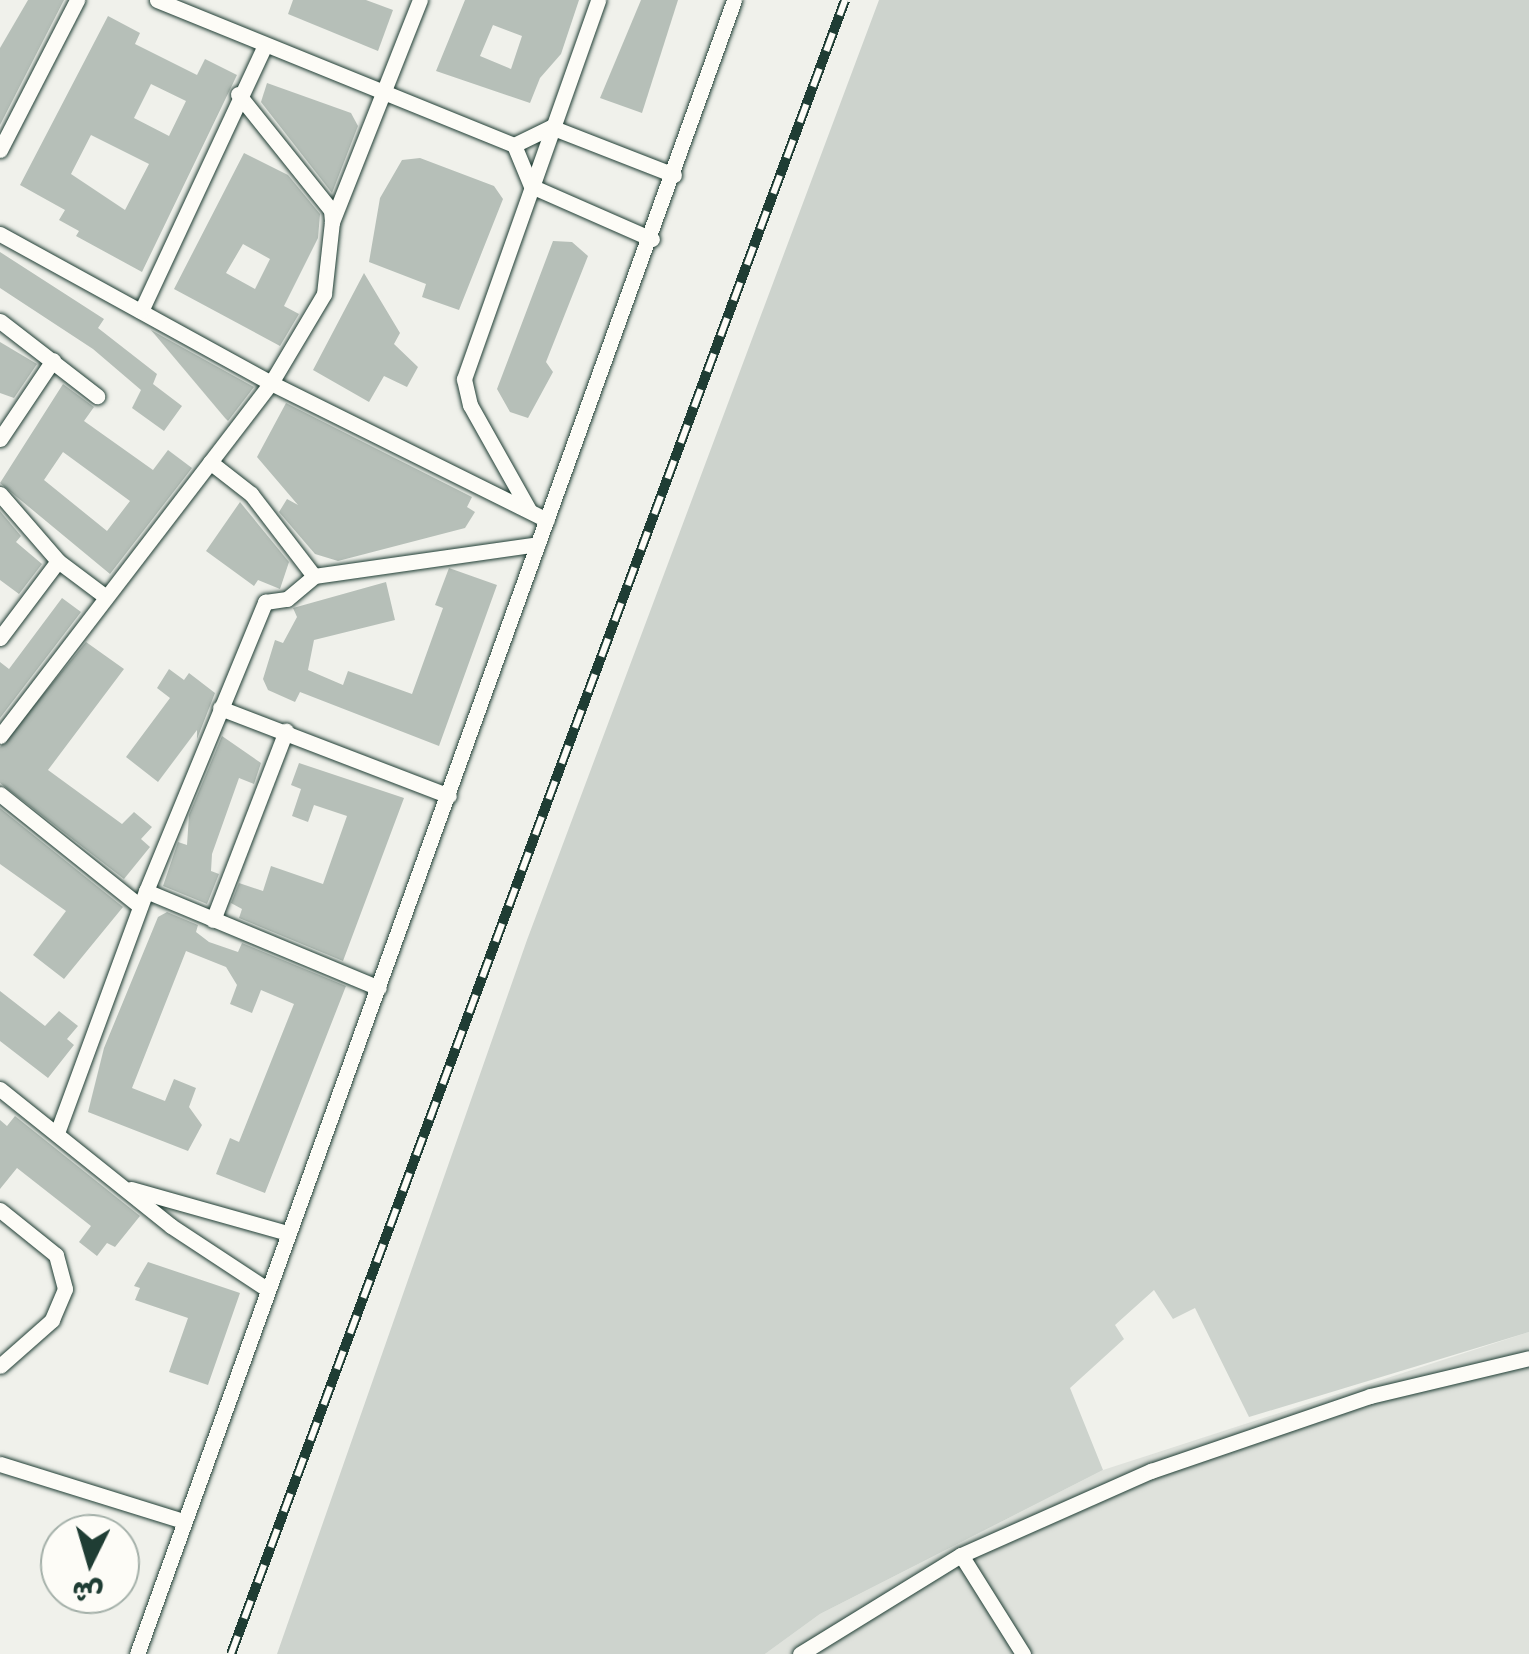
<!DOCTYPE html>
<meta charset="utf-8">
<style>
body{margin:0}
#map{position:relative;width:1529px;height:1654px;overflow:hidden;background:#f0f1eb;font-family:Caveat,"Playpen Sans Arabic",sans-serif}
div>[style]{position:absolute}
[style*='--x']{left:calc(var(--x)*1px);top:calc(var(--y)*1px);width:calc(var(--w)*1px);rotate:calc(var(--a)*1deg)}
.built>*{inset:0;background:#dfe2dc}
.green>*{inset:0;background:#cdd3cd}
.building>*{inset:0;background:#b6bfb8}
.roads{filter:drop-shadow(0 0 2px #1f3d34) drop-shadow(0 0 2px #1f3d34)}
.minor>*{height:15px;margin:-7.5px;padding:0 7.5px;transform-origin:7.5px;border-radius:7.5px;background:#fdfcf7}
.rail>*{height:10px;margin-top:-5px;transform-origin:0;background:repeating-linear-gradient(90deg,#fdfcf7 0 19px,#1f3d34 0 38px);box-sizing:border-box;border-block:2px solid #1f3d34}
span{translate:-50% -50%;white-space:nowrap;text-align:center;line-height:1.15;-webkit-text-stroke:8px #fdfcf7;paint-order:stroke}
.north{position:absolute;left:40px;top:1514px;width:100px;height:100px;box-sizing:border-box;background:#fdfcf7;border:2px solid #a4b0a9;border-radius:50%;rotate:185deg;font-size:28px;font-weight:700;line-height:40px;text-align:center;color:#1f3d34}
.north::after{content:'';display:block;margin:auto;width:35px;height:45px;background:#1f3d34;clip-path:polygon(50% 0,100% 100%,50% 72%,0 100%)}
</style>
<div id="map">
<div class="built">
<div style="clip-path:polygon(1529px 1332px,1529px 1654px,765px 1654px,820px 1614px,1103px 1470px)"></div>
</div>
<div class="green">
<div style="clip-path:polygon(879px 0,1529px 0,1529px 1332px,1249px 1417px,1195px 1308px,1173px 1319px,1154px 1290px,1115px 1325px,1124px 1339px,1070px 1388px,1103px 1470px,820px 1614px,765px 1654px,277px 1654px,527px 940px)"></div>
</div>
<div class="building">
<div style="clip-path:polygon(28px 0,64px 0,0 125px,0 48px)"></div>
<div style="clip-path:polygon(293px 0,366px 0,393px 10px,378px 51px,288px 14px)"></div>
<div style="clip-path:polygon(evenodd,465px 0,579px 0,561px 54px,540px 78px,530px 103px,436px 71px,465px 0,493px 25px,522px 36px,511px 69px,480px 56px,493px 25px)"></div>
<div style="clip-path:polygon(641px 0,678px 0,642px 113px,600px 98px)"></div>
<div style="clip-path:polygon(evenodd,108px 16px,140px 33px,135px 44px,197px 75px,205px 59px,237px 75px,142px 272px,76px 236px,79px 231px,59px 220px,65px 210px,20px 185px,108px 16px,151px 84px,186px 101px,169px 136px,134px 118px,151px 84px,108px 16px,91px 135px,149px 164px,125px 210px,71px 174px,91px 135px)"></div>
<div style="clip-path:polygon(267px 83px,351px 113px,358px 126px,332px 193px,261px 102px)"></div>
<div style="clip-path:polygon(evenodd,244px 153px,288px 175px,320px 214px,318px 238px,284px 306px,299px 314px,280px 346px,174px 289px,244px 153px,243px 244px,270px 259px,255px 289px,226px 273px,243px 244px)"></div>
<div style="clip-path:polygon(420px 158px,494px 186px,503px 199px,459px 310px,422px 297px,426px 284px,369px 262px,380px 198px,402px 160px)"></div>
<div style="clip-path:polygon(553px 241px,572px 242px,588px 256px,546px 362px,553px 372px,528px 418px,510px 412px,497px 389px)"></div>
<div style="clip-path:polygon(0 252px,104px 319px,98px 328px,157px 374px,153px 384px,182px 406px,164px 431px,132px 408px,141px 390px,93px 349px,0 288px)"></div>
<div style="clip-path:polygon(364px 273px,400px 333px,394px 344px,418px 367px,407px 387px,384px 376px,369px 402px,313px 370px)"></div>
<div style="clip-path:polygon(151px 330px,254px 387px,228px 421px,225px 418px)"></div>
<div style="clip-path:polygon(0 342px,37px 364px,14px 398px,0 393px)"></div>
<div style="clip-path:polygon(evenodd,63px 384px,94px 407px,84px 421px,153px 470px,168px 450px,192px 468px,110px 574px,0 483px,63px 384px,63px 452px,130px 501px,107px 531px,44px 480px,63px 452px)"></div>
<div style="clip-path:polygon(286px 403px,472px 497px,467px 507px,475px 512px,465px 528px,338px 561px,315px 554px,279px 512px,287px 499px,298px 505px,257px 457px)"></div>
<div style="clip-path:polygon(240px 502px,289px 562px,280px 589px,258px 580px,254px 586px,206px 551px)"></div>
<div style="clip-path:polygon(0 511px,21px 536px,16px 542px,42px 564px,19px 594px,0 580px)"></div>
<div style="clip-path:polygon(449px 568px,497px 585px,439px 746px,300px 692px,295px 702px,268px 690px,263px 679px,275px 640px,283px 643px,297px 617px,293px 608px,386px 582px,395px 620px,314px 640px,308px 670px,343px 685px,348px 671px,412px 694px,443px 608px,435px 605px)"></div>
<div style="clip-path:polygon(62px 598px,81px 612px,0 718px,0 662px,9px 669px)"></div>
<div style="clip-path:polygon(86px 642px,124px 669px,48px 770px,122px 824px,134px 812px,152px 827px,141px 839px,150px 847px,124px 879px,0 783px,0 747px)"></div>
<div style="clip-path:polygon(169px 669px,184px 680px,189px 673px,215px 693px,197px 739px,197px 730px,158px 782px,126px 757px,170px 698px,157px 688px)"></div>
<div style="clip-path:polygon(222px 736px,261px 763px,254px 784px,239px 778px,212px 854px,211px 871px,219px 874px,207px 904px,163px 886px,178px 842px,187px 845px,189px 815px)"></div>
<div style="clip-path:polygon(299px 763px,404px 798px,343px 961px,239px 918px,242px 909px,231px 903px,239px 883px,263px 891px,271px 866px,323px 884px,347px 816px,314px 805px,308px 822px,292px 816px,301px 789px,291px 785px)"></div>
<div style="clip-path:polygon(0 808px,123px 907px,64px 979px,33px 955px,66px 911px,0 864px)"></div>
<div style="clip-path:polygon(167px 912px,198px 925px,196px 932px,209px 942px,238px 952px,242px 943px,346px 986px,265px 1193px,216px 1174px,230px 1138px,239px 1142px,294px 1004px,261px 990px,252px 1013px,230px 1004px,237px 985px,226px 967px,186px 951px,132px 1088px,165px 1101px,174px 1079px,196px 1088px,189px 1107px,202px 1125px,188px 1151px,88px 1112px,104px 1048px,158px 917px)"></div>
<div style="clip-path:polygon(0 991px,45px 1026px,59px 1011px,78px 1026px,67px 1039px,74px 1045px,48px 1078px,0 1041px)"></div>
<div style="clip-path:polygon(15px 1116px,140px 1216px,115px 1247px,107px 1243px,97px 1256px,79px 1242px,91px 1226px,17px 1168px,0 1189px,0 1120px,7px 1126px)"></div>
<div style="clip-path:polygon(148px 1262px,240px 1293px,208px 1385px,169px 1372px,188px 1318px,135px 1300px,140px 1288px,134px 1286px)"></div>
</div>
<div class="roads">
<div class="minor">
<div style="--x:157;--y:0;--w:385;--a:22.1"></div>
<div style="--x:514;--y:145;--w:44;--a:67.5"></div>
<div style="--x:531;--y:186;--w:132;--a:23.7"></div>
<div style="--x:238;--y:94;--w:149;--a:51.3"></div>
<div style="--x:331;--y:210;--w:12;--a:85"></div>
<div style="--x:514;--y:145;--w:41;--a:-25.9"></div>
<div style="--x:551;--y:127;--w:132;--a:21.3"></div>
<div style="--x:0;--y:150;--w:169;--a:-62.8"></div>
<div style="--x:0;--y:234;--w:309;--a:28.8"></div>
<div style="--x:271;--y:383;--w:308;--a:26.4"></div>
<div style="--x:141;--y:311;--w:293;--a:-65"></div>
<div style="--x:0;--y:321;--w:123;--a:37.7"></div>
<div style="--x:0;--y:439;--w:95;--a:-56.1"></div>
<div style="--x:210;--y:462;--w:52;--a:38"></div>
<div style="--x:251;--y:494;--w:103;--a:52.5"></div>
<div style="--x:0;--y:494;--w:89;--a:49.1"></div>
<div style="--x:58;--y:561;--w:60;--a:36.9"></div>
<div style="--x:529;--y:510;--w:120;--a:-119.3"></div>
<div style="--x:470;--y:405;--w:27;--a:-103"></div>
<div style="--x:464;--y:379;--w:402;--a:-70.5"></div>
<div style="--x:0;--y:638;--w:96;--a:-53"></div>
<div style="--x:220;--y:708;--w:245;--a:21"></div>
<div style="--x:0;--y:736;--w:445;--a:-52.5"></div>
<div style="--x:271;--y:383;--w:104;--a:-59.2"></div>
<div style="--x:324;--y:294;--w:72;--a:-83.7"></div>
<div style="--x:332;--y:222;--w:239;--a:-68.4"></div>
<div style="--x:0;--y:794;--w:179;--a:38.7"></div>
<div style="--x:146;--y:891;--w:252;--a:22.6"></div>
<div style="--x:213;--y:920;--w:203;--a:-68.9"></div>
<div style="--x:0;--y:1089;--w:219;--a:38.7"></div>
<div style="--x:171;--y:1226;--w:116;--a:33.4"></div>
<div style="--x:57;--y:1133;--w:258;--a:-69.8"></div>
<div style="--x:146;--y:891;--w:313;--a:-67.6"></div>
<div style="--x:265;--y:602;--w:22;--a:-8"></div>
<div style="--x:287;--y:599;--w:35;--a:-40"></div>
<div style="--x:314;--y:576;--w:226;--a:-8.1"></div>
<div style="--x:131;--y:1189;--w:163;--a:15.7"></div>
<div style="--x:0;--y:1210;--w:72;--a:38.8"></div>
<div style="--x:56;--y:1255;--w:35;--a:75"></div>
<div style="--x:65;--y:1289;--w:34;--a:113"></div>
<div style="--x:52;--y:1320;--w:69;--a:138.5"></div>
<div style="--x:0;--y:1464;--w:189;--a:17.3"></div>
<div style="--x:961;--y:1555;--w:117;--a:57.9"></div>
<div style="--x:137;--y:1654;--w:1758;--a:-70.15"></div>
<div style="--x:800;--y:1654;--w:189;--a:-31.6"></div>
<div style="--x:961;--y:1555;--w:208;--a:-23.9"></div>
<div style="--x:1151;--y:1471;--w:231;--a:-18.9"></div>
<div style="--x:1370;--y:1396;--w:163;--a:-13.4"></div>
</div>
</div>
<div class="rail">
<div style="--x:231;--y:1654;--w:1764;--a:-69.63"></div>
</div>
<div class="north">ش</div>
</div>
